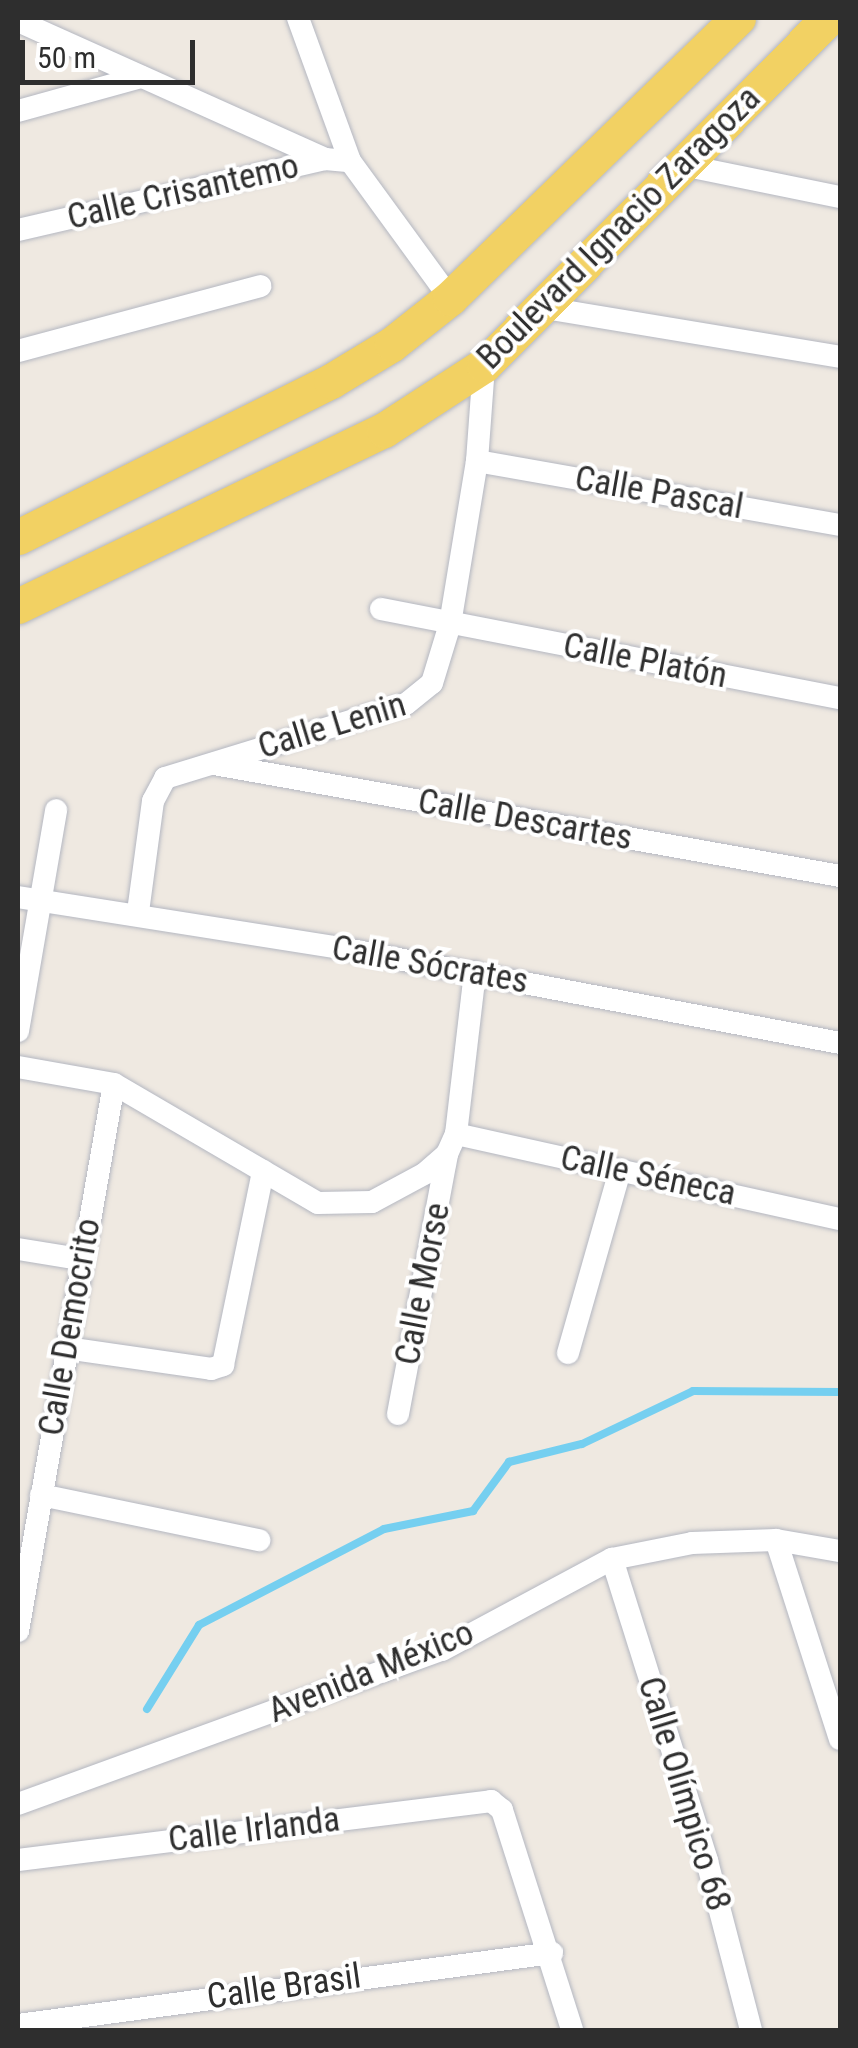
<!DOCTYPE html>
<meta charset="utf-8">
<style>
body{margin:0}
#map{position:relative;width:858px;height:2048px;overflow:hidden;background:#efe9e1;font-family:"Roboto Condensed",sans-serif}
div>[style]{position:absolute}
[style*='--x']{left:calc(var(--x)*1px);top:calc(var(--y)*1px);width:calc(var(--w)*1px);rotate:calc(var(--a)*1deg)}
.stream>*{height:8px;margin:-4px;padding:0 4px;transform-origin:4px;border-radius:4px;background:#75cff0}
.roads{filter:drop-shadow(0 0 2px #b4b7c1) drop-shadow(0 0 2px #b4b7c1)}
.street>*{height:22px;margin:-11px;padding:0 11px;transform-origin:11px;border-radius:11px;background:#fff}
.primary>*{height:35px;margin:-17.5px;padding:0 17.5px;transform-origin:17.5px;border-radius:17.5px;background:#f2d163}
span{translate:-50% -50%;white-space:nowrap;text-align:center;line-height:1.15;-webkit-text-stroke:8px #fff;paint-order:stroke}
.street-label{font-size:35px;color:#2e2e2e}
.frame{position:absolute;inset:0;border:20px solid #2e2e2e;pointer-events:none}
.scale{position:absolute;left:20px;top:40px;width:175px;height:45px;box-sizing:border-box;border:5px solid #2e2e2e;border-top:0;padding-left:12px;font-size:30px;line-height:35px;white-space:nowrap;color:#2e2e2e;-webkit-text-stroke:8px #fff;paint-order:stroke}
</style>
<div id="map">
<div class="stream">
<div style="--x:147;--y:1709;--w:99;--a:-58.2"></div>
<div style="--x:199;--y:1625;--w:208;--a:-27.4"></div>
<div style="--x:384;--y:1529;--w:91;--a:-11.4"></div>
<div style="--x:473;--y:1511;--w:61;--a:-53.7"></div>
<div style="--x:509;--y:1462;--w:75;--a:-13.9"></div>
<div style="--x:582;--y:1444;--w:123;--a:-25.5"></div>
<div style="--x:693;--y:1391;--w:147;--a:0.4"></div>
</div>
<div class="roads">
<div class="street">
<div style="--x:298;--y:18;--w:152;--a:70"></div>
<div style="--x:350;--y:161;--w:170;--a:53.9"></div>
<div style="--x:18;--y:21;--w:337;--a:24.2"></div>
<div style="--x:18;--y:111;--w:128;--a:-15.5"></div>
<div style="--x:687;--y:166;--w:156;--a:11.5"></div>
<div style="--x:18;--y:230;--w:315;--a:-13"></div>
<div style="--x:325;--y:159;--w:25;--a:5"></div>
<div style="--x:545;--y:308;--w:299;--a:9.4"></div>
<div style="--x:18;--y:351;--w:251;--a:-15"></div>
<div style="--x:477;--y:461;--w:369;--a:10"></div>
<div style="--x:381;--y:609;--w:468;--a:11"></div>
<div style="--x:214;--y:764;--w:636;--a:10.14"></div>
<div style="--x:18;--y:897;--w:321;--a:9"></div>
<div style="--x:335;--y:947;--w:514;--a:10.76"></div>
<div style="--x:138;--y:912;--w:112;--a:-82.3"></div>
<div style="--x:153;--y:801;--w:26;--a:-62"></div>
<div style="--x:165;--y:778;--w:252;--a:-17.1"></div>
<div style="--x:406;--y:704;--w:33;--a:-39"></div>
<div style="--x:432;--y:683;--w:62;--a:-73"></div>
<div style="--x:450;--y:624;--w:165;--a:-80.6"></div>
<div style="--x:477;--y:461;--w:96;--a:-85.8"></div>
<div style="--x:18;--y:1031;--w:224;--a:-80.2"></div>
<div style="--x:18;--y:1067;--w:97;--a:10"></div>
<div style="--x:114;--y:1084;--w:236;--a:30.3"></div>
<div style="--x:318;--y:1203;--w:54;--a:-1.1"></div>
<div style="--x:372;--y:1202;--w:59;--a:-28.3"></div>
<div style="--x:424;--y:1174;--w:30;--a:-41"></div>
<div style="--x:447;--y:1154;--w:22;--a:-66"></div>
<div style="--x:456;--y:1134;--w:163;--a:-83.3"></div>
<div style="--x:456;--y:1134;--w:393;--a:12.5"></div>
<div style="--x:18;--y:1249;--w:63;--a:9.2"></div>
<div style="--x:66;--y:1348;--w:147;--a:8.2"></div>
<div style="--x:211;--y:1369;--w:13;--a:-18"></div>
<div style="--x:223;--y:1365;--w:198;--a:-78.3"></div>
<div style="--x:568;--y:1353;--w:190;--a:-74.1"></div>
<div style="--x:398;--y:1414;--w:265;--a:-79.3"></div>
<div style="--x:41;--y:1495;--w:223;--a:11.7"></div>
<div style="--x:776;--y:1540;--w:209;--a:72.2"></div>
<div style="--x:612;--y:1559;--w:317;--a:72.5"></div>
<div style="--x:707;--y:1861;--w:175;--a:75.4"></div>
<div style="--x:18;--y:1631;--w:555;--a:-80.05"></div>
<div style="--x:18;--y:1804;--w:451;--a:-20"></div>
<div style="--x:442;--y:1650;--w:193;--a:-28.2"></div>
<div style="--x:612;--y:1559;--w:82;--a:-11.3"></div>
<div style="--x:692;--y:1543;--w:84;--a:-2"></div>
<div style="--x:776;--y:1540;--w:65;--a:9.8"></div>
<div style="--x:18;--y:1860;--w:477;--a:-7.1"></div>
<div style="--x:491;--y:1801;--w:14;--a:39"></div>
<div style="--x:502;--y:1810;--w:231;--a:72.3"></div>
<div style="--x:18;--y:2025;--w:539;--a:-7.68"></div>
</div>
<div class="primary">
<div style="--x:18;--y:537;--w:350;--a:-26.5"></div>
<div style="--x:331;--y:381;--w:71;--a:-31.2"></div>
<div style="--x:392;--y:344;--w:74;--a:-38.4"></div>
<div style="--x:450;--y:298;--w:402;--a:-44.2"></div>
<div style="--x:18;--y:606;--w:406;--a:-25.7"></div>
<div style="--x:384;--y:430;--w:119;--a:-33"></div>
<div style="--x:484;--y:365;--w:489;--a:-45.2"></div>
</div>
</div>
<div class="street-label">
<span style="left:183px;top:192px;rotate:-13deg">Calle Crisantemo</span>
<span style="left:619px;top:228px;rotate:-45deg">Boulevard Ignacio Zaragoza</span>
<span style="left:659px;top:493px;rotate:10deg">Calle Pascal</span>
<span style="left:645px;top:661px;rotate:11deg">Calle Platón</span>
<span style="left:332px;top:726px;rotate:-17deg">Calle Lenin</span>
<span style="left:525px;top:820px;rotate:10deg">Calle Descartes</span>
<span style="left:430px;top:965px;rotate:10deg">Calle Sócrates</span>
<span style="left:648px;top:1176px;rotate:12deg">Calle Séneca</span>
<span style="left:423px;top:1284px;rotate:-79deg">Calle Morse</span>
<span style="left:70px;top:1327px;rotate:-80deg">Calle Democrito</span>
<span style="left:371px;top:1672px;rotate:-22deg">Avenida México</span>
<span style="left:684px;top:1794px;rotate:73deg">Calle Olímpico 68</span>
<span style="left:254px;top:1830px;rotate:-7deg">Calle Irlanda</span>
<span style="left:284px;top:1987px;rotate:-8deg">Calle Brasil</span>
</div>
<div class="frame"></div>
<div class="scale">50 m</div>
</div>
